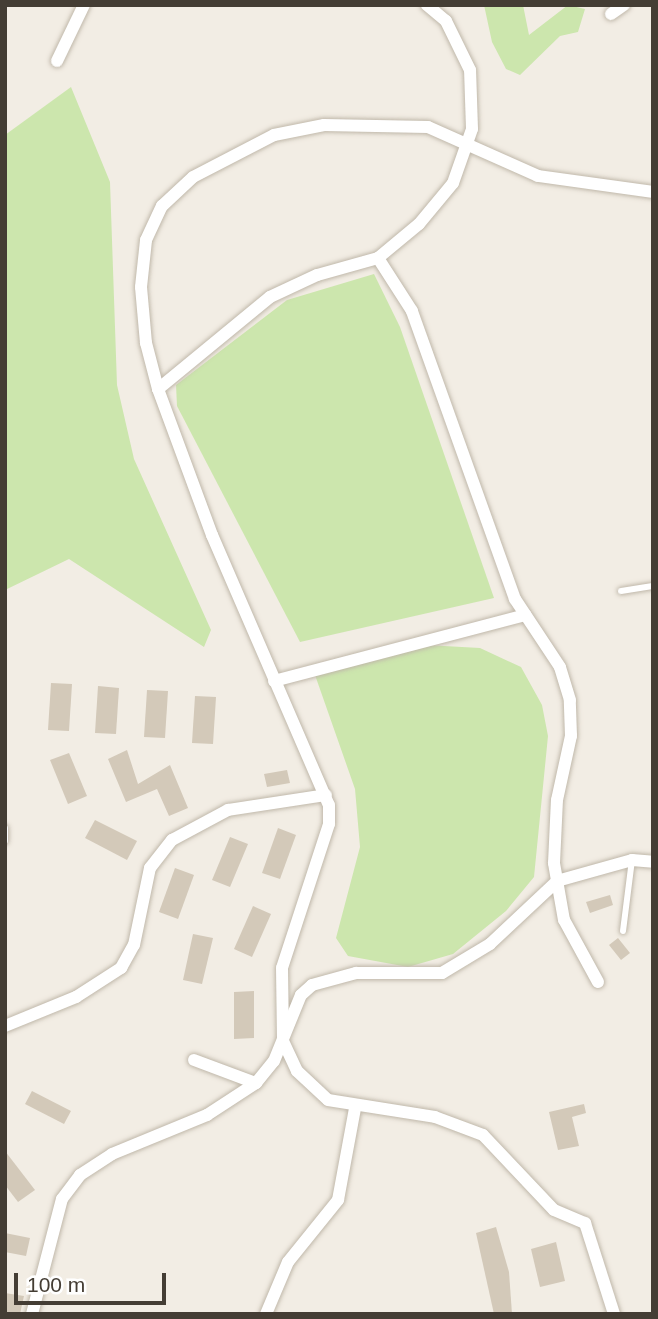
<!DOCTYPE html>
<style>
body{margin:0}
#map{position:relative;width:658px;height:1319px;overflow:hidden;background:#f2ede4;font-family:Helvetica,sans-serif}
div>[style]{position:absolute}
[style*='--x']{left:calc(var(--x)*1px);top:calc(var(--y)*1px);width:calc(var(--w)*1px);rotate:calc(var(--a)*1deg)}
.green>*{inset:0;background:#cce6ad}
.building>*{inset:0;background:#d3c9b9}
.roads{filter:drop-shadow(0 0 2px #c0b8aa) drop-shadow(0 0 2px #c0b8aa)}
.service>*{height:6px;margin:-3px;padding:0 3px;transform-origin:3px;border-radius:3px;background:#fff}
.minor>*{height:12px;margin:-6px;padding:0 6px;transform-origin:6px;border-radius:6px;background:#fff}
span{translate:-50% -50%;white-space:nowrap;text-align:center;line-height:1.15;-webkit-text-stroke:7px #fff;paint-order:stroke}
.frame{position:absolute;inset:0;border:7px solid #443d34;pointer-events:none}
.scale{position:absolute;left:14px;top:1273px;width:152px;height:32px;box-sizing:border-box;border:4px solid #443d34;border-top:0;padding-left:9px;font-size:21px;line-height:24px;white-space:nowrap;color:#443d34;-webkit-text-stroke:5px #fff;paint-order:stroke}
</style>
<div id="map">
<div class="green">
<div style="clip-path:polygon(484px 5px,523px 5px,529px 35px,568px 5px,585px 9px,578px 32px,560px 36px,520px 75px,506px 69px,492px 42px)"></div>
<div style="clip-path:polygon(71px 87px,110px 182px,117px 385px,134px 459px,211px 630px,204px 647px,69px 559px,5px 590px,5px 135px)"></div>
<div style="clip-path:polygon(374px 274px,400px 327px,494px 598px,300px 642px,177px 406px,176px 385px,287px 300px)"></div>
<div style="clip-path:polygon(426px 645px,480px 648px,521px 667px,542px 705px,548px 736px,534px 877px,506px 911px,453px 954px,408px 967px,348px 956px,336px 938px,360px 847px,355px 789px,315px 675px)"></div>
</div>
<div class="building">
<div style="clip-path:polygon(51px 683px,72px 684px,69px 731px,48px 730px)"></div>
<div style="clip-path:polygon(98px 686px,119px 688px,116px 734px,95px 733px)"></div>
<div style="clip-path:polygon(147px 690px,168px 691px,165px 738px,144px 737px)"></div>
<div style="clip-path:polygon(195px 696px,216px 697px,213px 744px,192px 743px)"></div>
<div style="clip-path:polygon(127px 750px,138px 784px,170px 765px,188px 808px,169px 816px,157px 789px,126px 802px,108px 759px)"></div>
<div style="clip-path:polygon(69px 753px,87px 796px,68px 804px,50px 760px)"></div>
<div style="clip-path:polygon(287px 770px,290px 783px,267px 787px,264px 774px)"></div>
<div style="clip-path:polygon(95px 820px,137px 841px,127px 860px,85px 838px)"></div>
<div style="clip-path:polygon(278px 828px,296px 835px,280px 879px,262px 873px)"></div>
<div style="clip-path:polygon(230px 837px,248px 844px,230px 887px,212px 880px)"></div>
<div style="clip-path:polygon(175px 868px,194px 875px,178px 919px,159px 912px)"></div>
<div style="clip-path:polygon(610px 895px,613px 905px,590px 913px,586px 902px)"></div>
<div style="clip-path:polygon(253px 906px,271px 914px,252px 957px,234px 949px)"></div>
<div style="clip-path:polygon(193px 934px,213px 938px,202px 984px,183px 980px)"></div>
<div style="clip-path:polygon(618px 938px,630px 953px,621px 960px,609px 945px)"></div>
<div style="clip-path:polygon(254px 991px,254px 1038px,234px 1039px,234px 992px)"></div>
<div style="clip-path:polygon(32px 1091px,71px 1111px,64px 1124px,25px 1104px)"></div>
<div style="clip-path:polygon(584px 1104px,586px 1113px,572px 1117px,579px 1146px,558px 1150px,549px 1112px)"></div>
<div style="clip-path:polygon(5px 1151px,35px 1190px,18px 1202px,5px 1185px)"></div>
<div style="clip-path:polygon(496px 1227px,509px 1272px,512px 1314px,494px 1314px,476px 1233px)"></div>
<div style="clip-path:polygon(5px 1233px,30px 1238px,26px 1256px,5px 1252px)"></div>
<div style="clip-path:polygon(556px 1242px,565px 1281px,540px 1287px,531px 1249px)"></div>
<div style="clip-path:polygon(5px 1293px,24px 1296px,20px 1314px,5px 1312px)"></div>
</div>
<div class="roads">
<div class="service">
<div style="--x:621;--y:591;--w:32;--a:-9"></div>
<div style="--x:5;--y:828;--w:13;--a:90"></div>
<div style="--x:623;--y:931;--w:72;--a:-82.8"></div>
</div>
<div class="minor">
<div style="--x:611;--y:14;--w:16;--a:-35"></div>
<div style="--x:57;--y:61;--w:62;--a:-64.3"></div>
<div style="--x:378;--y:258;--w:53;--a:-39.7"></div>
<div style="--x:419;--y:224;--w:53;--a:-50.3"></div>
<div style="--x:453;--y:183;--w:57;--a:-70.6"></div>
<div style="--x:472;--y:129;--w:59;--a:-91.9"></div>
<div style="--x:470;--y:70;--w:55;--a:-116.1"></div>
<div style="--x:446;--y:21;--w:25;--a:-140"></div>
<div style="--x:158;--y:389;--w:48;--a:-104.6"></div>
<div style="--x:146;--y:343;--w:56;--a:-95.1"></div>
<div style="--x:141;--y:287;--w:47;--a:-83.9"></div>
<div style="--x:146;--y:240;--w:38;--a:-65"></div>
<div style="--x:162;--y:206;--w:42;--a:-43.1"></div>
<div style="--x:193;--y:177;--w:91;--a:-27.4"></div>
<div style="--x:274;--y:135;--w:51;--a:-11.3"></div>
<div style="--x:324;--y:125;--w:104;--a:1.1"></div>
<div style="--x:428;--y:127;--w:120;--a:24"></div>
<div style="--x:538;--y:176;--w:116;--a:7.9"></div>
<div style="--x:274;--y:681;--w:260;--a:-14.7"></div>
<div style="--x:598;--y:982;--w:71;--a:-118.7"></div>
<div style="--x:564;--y:920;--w:58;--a:-100"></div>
<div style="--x:554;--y:863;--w:63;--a:-87.3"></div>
<div style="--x:557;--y:800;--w:66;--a:-77.7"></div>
<div style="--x:571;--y:736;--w:36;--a:-92"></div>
<div style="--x:570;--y:700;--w:34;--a:-107"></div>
<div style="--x:560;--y:667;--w:82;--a:-123.5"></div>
<div style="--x:515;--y:599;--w:306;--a:-109.7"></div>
<div style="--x:412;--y:311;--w:63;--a:-122.7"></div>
<div style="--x:378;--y:258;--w:63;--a:164.4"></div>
<div style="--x:317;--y:275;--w:52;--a:154.9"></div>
<div style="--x:270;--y:297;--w:145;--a:140.6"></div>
<div style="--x:158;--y:389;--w:156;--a:69.7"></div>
<div style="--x:212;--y:535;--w:294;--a:66.6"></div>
<div style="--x:329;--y:805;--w:19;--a:90"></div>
<div style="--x:329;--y:824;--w:151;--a:108.1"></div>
<div style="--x:282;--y:968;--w:73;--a:89.2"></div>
<div style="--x:283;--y:1041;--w:33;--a:65"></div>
<div style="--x:297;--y:1071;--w:42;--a:43.1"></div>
<div style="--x:328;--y:1100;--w:108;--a:9"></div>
<div style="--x:435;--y:1117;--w:51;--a:20.6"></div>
<div style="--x:483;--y:1135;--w:103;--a:46.6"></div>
<div style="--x:554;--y:1210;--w:34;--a:23"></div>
<div style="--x:585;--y:1223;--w:96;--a:72.3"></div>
<div style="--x:5;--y:1026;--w:77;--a:-22.2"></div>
<div style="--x:76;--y:997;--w:54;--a:-32.8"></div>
<div style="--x:121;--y:968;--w:26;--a:-61"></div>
<div style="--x:134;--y:945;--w:79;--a:-78.3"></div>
<div style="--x:150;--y:868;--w:36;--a:-52"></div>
<div style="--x:172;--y:840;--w:64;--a:-28.2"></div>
<div style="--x:228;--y:810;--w:99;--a:-8.7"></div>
<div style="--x:194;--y:1060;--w:66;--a:20.4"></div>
<div style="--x:32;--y:1314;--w:119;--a:-75.4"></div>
<div style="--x:62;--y:1199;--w:30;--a:-53"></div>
<div style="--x:80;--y:1175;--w:38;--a:-33"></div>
<div style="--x:112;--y:1154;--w:103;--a:-22.3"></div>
<div style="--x:207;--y:1115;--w:59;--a:-33.1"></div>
<div style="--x:256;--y:1083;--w:28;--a:-51"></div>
<div style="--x:274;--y:1061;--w:71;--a:-67.8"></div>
<div style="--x:301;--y:995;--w:15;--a:-42"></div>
<div style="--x:312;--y:985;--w:46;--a:-15.3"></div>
<div style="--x:356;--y:973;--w:86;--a:0"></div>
<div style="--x:442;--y:973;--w:56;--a:-31.1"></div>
<div style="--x:490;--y:944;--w:92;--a:-43.2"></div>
<div style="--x:557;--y:881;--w:78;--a:-15.6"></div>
<div style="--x:632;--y:860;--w:21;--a:5"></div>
<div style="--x:266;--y:1314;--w:56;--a:-67.1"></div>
<div style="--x:288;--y:1262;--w:80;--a:-51.1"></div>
<div style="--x:338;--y:1200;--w:94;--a:-79.5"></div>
</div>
</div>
<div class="frame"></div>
<div class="scale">100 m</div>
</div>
